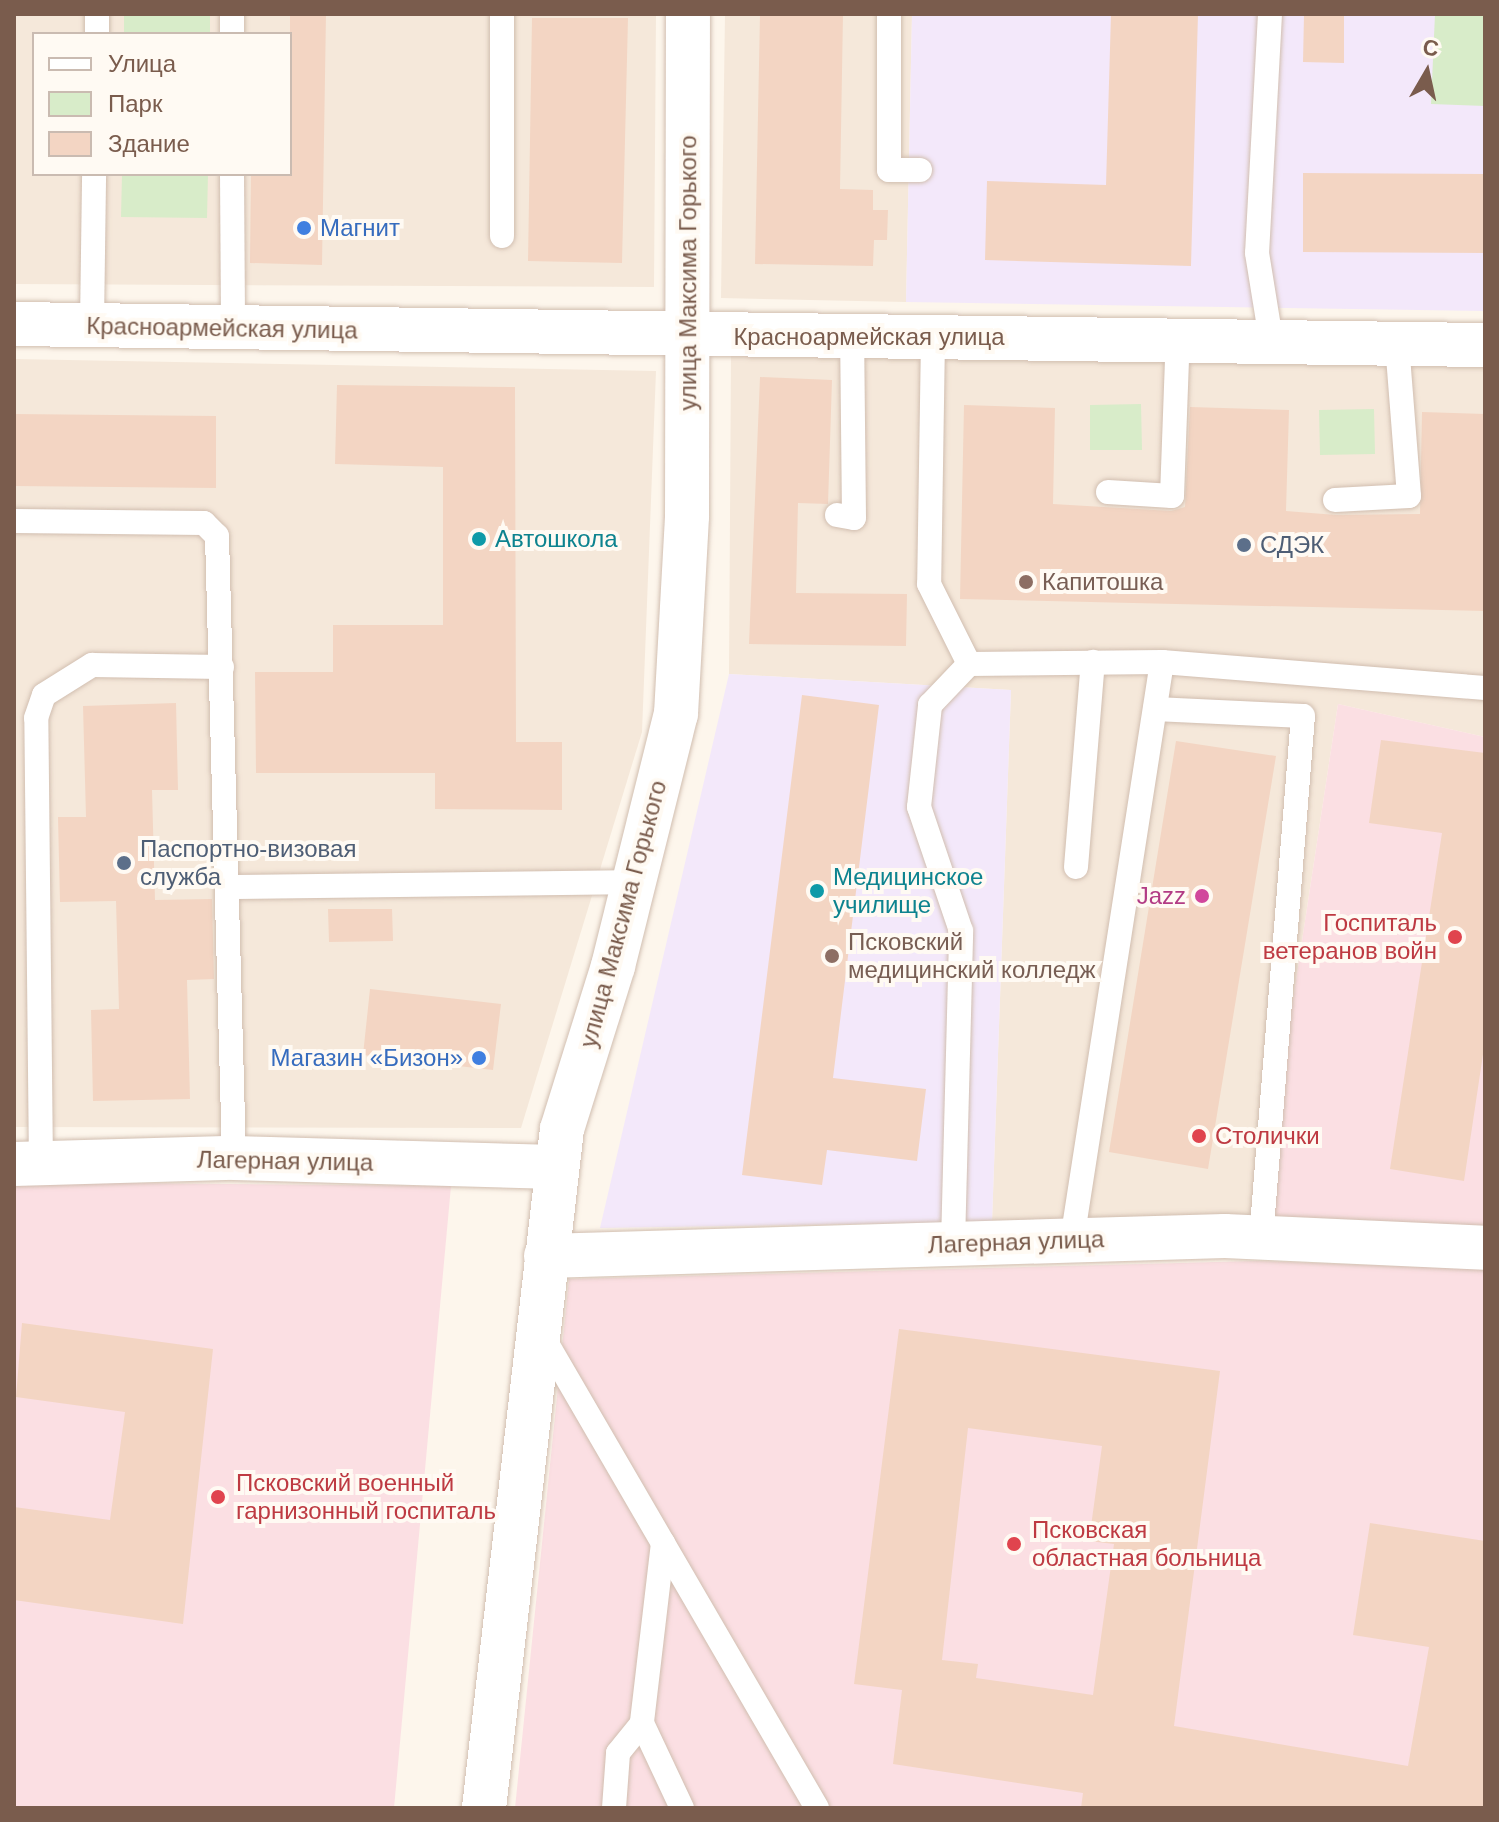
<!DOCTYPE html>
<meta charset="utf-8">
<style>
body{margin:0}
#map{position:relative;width:1499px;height:1822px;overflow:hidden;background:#fdf6ec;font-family:Helvetica,sans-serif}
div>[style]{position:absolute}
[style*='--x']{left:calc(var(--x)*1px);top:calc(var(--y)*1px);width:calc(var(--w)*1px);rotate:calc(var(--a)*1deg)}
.residential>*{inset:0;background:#f5e8da}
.education>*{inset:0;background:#f3e8fa}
.medical>*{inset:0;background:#fbdfe3}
.green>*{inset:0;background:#d8ecc9}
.building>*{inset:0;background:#f3d5c3}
.roads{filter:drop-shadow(0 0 2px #d1beb0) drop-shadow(0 0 2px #d1beb0)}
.lane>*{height:24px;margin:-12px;padding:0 12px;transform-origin:12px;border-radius:12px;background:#fff}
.street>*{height:44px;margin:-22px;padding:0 22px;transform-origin:22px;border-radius:22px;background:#fff}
.secondary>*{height:44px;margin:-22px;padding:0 22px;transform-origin:22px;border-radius:22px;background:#fff}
.dots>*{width:22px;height:22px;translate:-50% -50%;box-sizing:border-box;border:4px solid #fffaf3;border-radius:50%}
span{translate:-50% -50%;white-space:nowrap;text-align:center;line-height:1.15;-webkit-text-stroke:8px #fffaf3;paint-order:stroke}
.shop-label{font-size:24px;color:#366cbe}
.left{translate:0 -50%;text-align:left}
.right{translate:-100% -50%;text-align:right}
.street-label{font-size:24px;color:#7a5c4d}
.culture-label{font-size:24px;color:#0d838f}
.service-label{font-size:24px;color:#4e5e75}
.education-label{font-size:24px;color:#785e54}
.hotel-label{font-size:24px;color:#b23c85}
.health-label{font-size:24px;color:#be3a42}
.frame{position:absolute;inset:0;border:16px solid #7a5c4d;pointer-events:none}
.legend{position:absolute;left:32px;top:32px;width:260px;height:144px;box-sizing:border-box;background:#fffaf3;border:2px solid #cabbb1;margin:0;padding:10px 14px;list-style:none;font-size:24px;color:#7a5c4d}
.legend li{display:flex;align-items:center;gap:16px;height:40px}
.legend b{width:40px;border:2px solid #cabbb1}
.north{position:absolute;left:1387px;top:32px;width:80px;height:80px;-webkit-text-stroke:6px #fffaf3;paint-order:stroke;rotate:9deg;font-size:22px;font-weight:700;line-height:32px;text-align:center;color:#7a5c4d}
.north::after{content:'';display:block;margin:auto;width:28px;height:36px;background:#7a5c4d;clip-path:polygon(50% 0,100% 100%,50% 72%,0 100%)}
</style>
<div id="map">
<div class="residential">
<div style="clip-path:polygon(evenodd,14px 14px,656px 14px,654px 287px,14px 284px,14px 14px,34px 34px,290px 34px,290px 174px,34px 174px,34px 34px)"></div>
<div style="clip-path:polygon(725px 14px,912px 14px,906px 302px,721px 298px)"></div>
<div style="clip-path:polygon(1485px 346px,1485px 737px,1338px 704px,1259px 1224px,992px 1222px,1011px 690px,729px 674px,731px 356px)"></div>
<div style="clip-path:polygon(14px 359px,656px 371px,642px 732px,521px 1128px,14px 1127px)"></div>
</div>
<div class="education">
<div style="clip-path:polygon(912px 14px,1485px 14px,1485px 311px,906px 302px)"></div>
<div style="clip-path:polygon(729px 674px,1011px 690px,992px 1222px,600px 1228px)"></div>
</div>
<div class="medical">
<div style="clip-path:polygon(1338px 704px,1485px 737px,1485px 1232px,1259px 1224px)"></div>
<div style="clip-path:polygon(14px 1182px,451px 1186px,394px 1808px,14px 1808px)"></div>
<div style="clip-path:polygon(1255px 1261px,1485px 1269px,1485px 1808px,515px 1808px,569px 1279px)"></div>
</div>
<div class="green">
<div style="clip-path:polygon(124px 14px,210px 14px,210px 34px,124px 34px)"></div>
<div style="clip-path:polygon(1435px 14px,1485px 14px,1485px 106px,1431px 104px)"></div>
<div style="clip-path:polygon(122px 174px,208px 174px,207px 218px,121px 217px)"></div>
<div style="clip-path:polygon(1141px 404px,1142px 450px,1090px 450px,1090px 405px)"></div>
<div style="clip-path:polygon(1374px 409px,1375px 454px,1320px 455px,1319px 410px)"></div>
</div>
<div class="building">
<div style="clip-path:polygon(290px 14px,326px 14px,322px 265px,250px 263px,251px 174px,290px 174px)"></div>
<div style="clip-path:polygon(760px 14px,843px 14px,840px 189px,873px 190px,873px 210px,888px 210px,887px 240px,874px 240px,873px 266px,755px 264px)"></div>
<div style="clip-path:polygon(1111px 14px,1198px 14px,1191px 266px,985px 260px,987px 181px,1106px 185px)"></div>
<div style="clip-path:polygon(1304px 14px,1344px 14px,1344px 63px,1303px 62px)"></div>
<div style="clip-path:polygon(532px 18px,628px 18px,622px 263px,528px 261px)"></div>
<div style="clip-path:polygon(1303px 173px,1485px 174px,1485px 253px,1303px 252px)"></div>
<div style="clip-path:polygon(760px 377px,832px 380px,828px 504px,798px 503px,796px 593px,907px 594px,906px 646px,749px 644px)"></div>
<div style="clip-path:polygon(337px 385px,515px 387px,516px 742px,562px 742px,562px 810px,435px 809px,435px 773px,256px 773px,255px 672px,333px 672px,333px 625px,443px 625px,443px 467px,335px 464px)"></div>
<div style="clip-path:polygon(964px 405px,1055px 408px,1053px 504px,1171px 511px,1185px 507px,1190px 407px,1289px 410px,1286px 511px,1336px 515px,1420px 514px,1422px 412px,1485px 414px,1485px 611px,960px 599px)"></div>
<div style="clip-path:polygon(14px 414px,216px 416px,216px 488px,14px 486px)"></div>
<div style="clip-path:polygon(802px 695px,879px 705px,833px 1078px,926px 1089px,917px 1161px,827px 1150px,822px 1185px,742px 1175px)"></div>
<div style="clip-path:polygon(176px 703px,178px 790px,152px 790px,155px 900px,212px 899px,214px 979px,187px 980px,190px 1099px,93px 1101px,91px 1010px,119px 1009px,116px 901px,60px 902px,58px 817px,86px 817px,83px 706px)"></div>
<div style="clip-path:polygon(1381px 740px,1485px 753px,1485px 1041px,1464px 1181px,1390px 1169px,1442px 833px,1369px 823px)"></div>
<div style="clip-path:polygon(1176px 741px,1276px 756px,1208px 1169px,1109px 1152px)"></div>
<div style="clip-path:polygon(328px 909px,392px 909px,393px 941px,329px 942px)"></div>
<div style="clip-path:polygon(370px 989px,501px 1004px,493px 1070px,363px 1055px)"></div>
<div style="clip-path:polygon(22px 1323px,213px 1349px,183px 1624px,14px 1600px,14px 1507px,110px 1520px,125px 1412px,16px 1397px)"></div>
<div style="clip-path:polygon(evenodd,899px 1329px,1220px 1371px,1174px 1726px,1408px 1766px,1429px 1647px,1353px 1635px,1370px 1523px,1485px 1541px,1485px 1808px,1081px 1808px,1083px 1793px,893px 1764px,902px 1690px,854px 1684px,899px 1329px,968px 1428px,1102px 1446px,1089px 1541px,1114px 1544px,1093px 1695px,976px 1678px,978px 1664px,942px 1660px,968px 1428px)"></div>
</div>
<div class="roads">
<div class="lane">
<div style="--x:232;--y:14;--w:20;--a:90"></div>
<div style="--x:889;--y:14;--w:156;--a:90"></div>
<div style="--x:889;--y:170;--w:31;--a:0"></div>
<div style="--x:1270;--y:14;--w:239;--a:93.1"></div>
<div style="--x:1257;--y:253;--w:87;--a:80.8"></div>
<div style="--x:97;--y:34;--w:20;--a:-90"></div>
<div style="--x:232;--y:174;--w:154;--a:89.6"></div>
<div style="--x:502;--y:236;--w:222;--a:-90"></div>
<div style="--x:92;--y:324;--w:150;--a:-89.2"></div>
<div style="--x:933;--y:339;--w:245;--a:90.9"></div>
<div style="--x:929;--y:584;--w:89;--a:63.4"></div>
<div style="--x:969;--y:664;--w:193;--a:-0.6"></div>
<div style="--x:1162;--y:662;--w:324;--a:4.6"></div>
<div style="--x:1108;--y:492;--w:64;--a:3.6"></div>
<div style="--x:1172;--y:496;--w:160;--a:-87.9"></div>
<div style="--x:1335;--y:500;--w:74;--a:-3.1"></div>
<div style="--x:1409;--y:496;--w:152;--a:-94.5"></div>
<div style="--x:837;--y:515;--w:17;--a:10"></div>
<div style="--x:854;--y:518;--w:181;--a:-90.6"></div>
<div style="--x:14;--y:521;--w:190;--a:0.6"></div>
<div style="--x:204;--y:523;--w:18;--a:45"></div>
<div style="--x:217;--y:536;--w:622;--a:88.43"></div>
<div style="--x:1155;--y:709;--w:148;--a:2.7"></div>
<div style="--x:1303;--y:716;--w:525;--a:94.59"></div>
<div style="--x:1076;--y:867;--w:206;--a:-85.3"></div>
<div style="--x:228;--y:887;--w:404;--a:-0.7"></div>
<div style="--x:41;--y:1165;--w:447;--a:-90.6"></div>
<div style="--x:36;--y:718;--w:24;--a:-71"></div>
<div style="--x:44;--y:695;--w:57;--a:-32"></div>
<div style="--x:92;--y:665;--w:130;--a:0.9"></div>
<div style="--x:1072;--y:1240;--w:585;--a:-81.15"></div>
<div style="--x:953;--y:1244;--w:313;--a:-88.5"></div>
<div style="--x:961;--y:931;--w:131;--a:-108.7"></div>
<div style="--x:919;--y:807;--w:103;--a:-83.8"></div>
<div style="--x:930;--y:705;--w:57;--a:-46.4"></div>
<div style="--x:542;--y:1335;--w:547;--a:59.83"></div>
<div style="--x:663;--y:1543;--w:181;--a:96.7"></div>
<div style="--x:642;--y:1723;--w:94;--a:64.8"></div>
<div style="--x:614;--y:1808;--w:55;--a:-85.8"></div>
<div style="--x:618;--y:1753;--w:38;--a:-51"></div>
</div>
<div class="street">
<div style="--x:14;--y:324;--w:1471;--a:0.82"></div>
<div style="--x:14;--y:1164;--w:220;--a:-1.6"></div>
<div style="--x:234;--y:1158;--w:322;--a:1.6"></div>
<div style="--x:546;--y:1256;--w:679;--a:-1.69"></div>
<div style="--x:1225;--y:1236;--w:260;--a:2.6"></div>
</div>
<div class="secondary">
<div style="--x:484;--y:1808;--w:683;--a:-83.45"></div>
<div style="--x:562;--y:1129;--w:171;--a:-72.6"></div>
<div style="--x:613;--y:966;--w:260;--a:-76"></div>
<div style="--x:676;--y:714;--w:198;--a:-86.8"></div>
<div style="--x:687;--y:516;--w:502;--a:-89.89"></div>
</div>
</div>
<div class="dots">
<div style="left:304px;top:228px;background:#3f7fe0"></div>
<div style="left:479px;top:539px;background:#0f9aa8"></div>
<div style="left:1244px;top:545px;background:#5c6f8a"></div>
<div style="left:1026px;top:582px;background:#8d6e63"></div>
<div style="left:124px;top:863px;background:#5c6f8a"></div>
<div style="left:817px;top:891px;background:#0f9aa8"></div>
<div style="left:1202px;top:896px;background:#d1479c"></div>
<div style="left:1455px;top:937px;background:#e0444e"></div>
<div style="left:832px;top:956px;background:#8d6e63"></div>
<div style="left:479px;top:1058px;background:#3f7fe0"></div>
<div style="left:1199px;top:1136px;background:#e0444e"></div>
<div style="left:218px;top:1497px;background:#e0444e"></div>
<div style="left:1014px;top:1544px;background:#e0444e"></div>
</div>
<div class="shop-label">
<span class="left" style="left:320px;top:228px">Магнит</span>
<span class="right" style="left:463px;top:1058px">Магазин «Бизон»</span>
</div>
<div class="street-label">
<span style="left:688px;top:273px;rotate:-90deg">улица Максима Горького</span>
<span style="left:222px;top:328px;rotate:1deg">Красноармейская улица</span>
<span style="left:869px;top:337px">Красноармейская улица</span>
<span style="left:623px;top:914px;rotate:-75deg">улица Максима Горького</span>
<span style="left:285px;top:1161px;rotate:1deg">Лагерная улица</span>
<span style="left:1016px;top:1242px;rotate:-2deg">Лагерная улица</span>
</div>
<div class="culture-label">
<span class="left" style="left:495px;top:539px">Автошкола</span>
<span class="left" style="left:833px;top:891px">Медицинское<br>училище</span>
</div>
<div class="service-label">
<span class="left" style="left:1260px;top:545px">СДЭК</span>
<span class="left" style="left:140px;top:863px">Паспортно-визовая<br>служба</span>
</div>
<div class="education-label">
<span class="left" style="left:1042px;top:582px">Капитошка</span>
<span class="left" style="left:848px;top:956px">Псковский<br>медицинский колледж</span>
</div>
<div class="hotel-label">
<span class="right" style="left:1186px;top:896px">Jazz</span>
</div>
<div class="health-label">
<span class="right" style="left:1437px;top:937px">Госпиталь<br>ветеранов войн</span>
<span class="left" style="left:1215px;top:1136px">Столички</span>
<span class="left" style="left:236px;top:1497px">Псковский военный<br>гарнизонный госпиталь</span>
<span class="left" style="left:1032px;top:1544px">Псковская<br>областная больница</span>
</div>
<div class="frame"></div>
<ul class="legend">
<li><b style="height:10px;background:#fff"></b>Улица</li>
<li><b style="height:22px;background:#d8ecc9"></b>Парк</li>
<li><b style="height:22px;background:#f3d5c3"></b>Здание</li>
</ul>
<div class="north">С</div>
</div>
